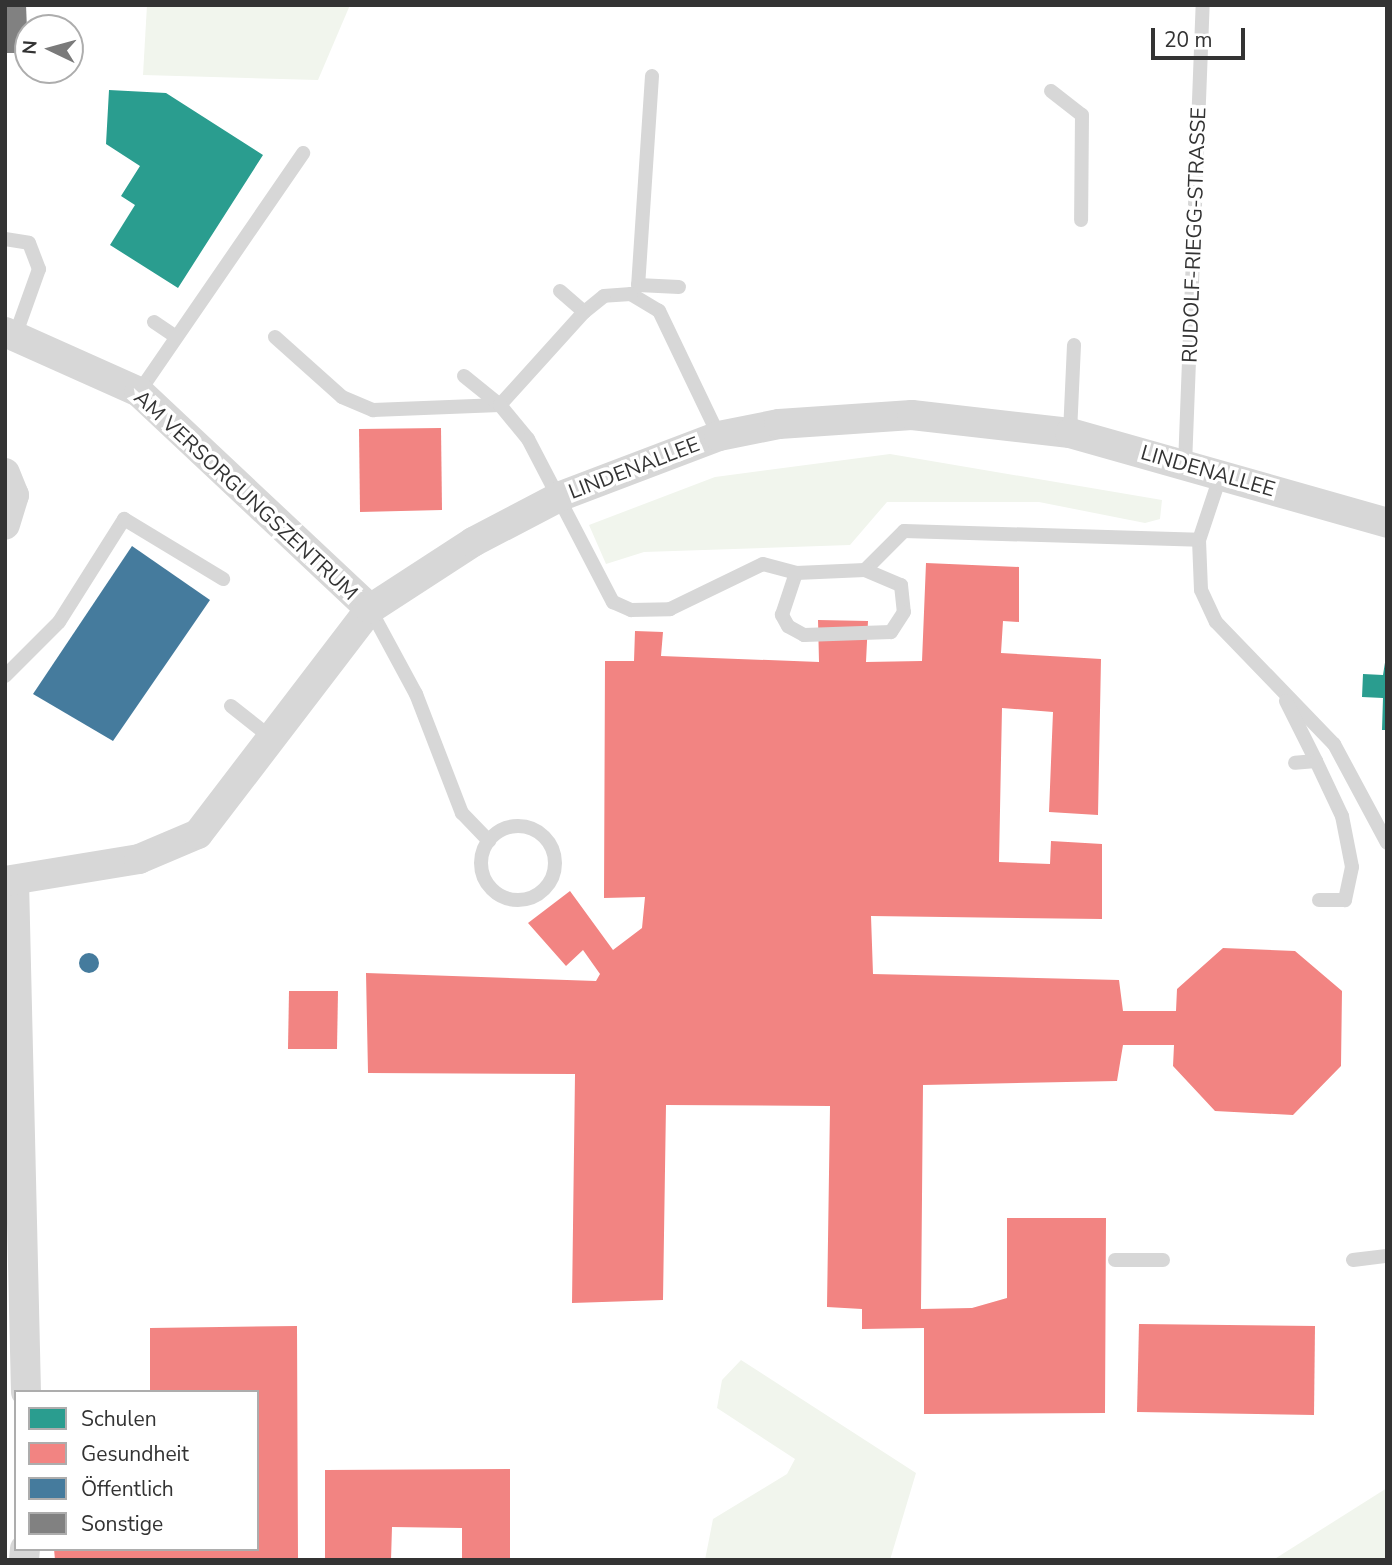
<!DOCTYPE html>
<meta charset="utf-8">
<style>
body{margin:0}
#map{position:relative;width:1392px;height:1565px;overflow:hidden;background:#fff;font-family:"Nunito Sans",sans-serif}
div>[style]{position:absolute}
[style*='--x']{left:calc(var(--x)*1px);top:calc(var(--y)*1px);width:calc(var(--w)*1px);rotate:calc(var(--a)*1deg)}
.green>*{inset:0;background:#f1f5ed}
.schools>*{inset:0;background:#2a9d8f}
.health>*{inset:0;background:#f28482}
.public>*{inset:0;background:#457b9d}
.round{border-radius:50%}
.building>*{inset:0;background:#818181}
.service>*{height:14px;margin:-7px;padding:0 7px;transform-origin:7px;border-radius:7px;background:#d7d7d7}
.service>.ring{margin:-7px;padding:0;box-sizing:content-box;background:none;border:14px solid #d7d7d7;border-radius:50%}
.minor>*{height:30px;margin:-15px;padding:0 15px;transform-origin:15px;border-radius:15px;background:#d7d7d7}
span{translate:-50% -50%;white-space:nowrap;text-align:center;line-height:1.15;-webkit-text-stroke:7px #fff;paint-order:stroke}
.street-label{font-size:21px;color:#333}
.frame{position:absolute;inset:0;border:7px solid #333;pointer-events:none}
.legend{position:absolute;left:14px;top:1390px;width:245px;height:161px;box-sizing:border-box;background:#fff;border:2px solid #adadad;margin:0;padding:9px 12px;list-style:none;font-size:21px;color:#333}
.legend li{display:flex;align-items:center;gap:14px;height:35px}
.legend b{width:35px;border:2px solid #adadad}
.north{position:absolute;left:14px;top:14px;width:70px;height:70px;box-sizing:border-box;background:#fff;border:2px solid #adadad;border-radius:50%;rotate:275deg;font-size:19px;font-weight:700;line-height:28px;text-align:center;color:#333}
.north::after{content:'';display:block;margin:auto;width:24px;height:32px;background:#7a7a7a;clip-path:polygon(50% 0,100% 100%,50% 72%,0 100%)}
.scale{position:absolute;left:1151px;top:28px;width:94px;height:32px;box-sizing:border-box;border:4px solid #333;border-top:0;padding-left:9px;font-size:21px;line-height:24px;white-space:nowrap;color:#333;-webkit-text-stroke:5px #fff;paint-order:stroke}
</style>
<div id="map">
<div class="green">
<div style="clip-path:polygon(147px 5px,350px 5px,318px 80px,143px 75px)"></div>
<div style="clip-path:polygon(890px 454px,1162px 500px,1160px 519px,1145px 523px,1039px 502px,887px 502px,850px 545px,644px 552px,606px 564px,589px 525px,715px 477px)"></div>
<div style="clip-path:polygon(741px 1360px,916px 1473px,890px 1560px,705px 1560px,713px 1519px,787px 1474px,795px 1459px,717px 1408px,722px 1380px)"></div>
<div style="clip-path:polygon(1387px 1488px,1387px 1560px,1273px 1560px)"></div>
</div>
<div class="schools">
<div style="clip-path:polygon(109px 90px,166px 93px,263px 155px,178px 288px,110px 245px,135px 205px,121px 196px,140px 166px,106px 144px)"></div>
<div style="clip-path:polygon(1387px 650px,1387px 730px,1382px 730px,1383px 698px,1362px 697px,1363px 674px,1383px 675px)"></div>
</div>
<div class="health">
<div style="clip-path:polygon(441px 428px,442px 510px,360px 512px,359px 429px)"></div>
<div style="clip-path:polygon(926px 563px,1019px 567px,1019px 622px,1003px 621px,1001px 653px,1101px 659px,1098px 815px,1049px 812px,1053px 712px,1002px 708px,999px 862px,1050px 864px,1051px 841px,1102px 844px,1102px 919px,871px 916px,873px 974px,1119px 980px,1123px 1011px,1176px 1011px,1177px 989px,1223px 948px,1295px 951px,1342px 991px,1341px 1066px,1293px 1115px,1215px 1111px,1173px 1066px,1174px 1045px,1123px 1045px,1117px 1081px,923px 1085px,921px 1309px,972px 1308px,1007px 1298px,1007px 1218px,1106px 1218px,1105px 1413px,924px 1414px,924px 1328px,862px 1329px,862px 1309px,827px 1307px,830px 1106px,666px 1105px,663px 1300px,572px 1303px,575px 1074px,368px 1073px,366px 973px,596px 981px,600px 974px,583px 950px,566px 966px,528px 923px,570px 891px,613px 950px,642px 928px,645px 897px,604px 898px,605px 661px,634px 661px,635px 631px,663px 632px,661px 656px,819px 662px,818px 620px,868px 621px,866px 662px,922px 661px)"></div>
<div style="clip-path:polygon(289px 991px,338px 991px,337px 1049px,288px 1049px)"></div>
<div style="clip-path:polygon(1139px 1324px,1315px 1326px,1314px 1415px,1137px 1412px)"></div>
<div style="clip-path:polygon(297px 1326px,298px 1560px,55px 1560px,54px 1549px,257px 1549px,257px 1392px,150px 1392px,150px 1328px)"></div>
<div style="clip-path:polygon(510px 1469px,510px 1560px,462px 1560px,462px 1528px,392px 1527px,391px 1560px,325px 1560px,325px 1470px)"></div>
</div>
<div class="public">
<div style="clip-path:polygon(132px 546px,210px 600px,113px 741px,33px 694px)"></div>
<div class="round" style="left:79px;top:953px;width:20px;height:20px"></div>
</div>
<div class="building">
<div style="clip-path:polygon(5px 5px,26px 5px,28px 53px,5px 53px)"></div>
</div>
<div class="service">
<div style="--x:652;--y:76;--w:209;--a:93.8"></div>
<div style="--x:638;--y:285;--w:41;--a:2.8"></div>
<div style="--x:1051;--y:91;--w:39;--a:38"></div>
<div style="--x:1082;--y:115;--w:105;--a:90.5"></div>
<div style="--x:5;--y:239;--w:24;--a:9"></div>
<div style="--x:29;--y:243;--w:28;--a:69"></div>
<div style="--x:39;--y:269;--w:71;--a:109.7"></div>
<div style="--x:560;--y:291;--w:32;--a:41"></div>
<div style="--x:154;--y:322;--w:25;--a:34"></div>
<div style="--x:275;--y:337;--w:90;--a:41.8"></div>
<div style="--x:342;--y:397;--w:34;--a:23"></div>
<div style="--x:373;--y:410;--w:127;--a:-2.3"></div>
<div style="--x:464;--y:376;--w:46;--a:38.9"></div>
<div style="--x:139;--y:392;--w:290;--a:-55.5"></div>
<div style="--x:1070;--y:433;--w:88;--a:-87.4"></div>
<div style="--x:719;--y:436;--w:139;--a:-115.6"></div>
<div style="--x:659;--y:311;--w:33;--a:-149"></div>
<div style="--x:631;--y:294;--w:27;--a:176"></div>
<div style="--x:604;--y:296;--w:26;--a:141"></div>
<div style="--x:584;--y:312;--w:125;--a:132.1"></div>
<div style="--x:500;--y:405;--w:44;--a:50.5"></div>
<div style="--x:528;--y:439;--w:184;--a:62.5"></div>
<div style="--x:613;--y:602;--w:20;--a:24"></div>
<div style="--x:631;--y:610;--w:39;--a:-1"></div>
<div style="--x:670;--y:609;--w:103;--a:-25.8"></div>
<div style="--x:763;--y:564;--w:34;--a:15"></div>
<div style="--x:1185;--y:465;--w:460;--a:-87.8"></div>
<div style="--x:1221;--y:474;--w:70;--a:108.4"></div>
<div style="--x:1199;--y:540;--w:50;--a:87.7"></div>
<div style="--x:1201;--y:590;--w:35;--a:65"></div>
<div style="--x:1216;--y:622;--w:170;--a:46"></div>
<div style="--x:1334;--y:744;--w:112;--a:61.8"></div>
<div style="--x:865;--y:570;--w:55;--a:-45"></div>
<div style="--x:904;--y:531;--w:295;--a:1.7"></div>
<div style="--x:865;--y:570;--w:39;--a:23"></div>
<div style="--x:901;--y:585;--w:27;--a:84"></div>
<div style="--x:904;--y:612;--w:24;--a:123"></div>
<div style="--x:891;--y:632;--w:87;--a:178"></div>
<div style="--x:804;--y:635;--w:18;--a:-151"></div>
<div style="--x:788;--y:626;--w:13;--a:-119"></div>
<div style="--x:782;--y:615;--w:44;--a:-71.6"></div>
<div style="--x:796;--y:573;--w:69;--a:-2.5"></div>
<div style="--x:370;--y:609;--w:97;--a:61.6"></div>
<div style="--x:416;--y:694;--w:128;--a:68.9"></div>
<div style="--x:462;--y:813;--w:39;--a:46"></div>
<div style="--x:5;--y:676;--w:76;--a:-45"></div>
<div style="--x:59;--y:622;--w:122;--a:-57.7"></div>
<div style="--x:124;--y:519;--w:116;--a:31.2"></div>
<div style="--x:1286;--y:701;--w:67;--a:63.4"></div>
<div style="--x:1316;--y:761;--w:21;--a:175"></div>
<div style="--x:231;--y:706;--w:48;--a:38.3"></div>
<div style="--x:1316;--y:761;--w:61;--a:64.7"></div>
<div style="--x:1342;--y:816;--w:52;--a:78.9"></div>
<div style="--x:1352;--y:867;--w:34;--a:102"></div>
<div style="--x:1345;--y:900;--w:26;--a:180"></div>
<div class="ring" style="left:481px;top:826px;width:60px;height:60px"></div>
<div style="--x:1115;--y:1260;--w:48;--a:0"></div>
<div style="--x:1353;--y:1260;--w:34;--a:-7"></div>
</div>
<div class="minor">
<div style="--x:5;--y:332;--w:147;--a:24.1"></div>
<div style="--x:139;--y:392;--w:317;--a:43.2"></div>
<div style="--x:5;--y:473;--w:24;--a:68"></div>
<div style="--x:14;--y:495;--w:31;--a:107"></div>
<div style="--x:14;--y:880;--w:512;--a:88.66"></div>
<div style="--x:5;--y:881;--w:136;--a:-9.3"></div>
<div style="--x:139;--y:859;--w:64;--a:-23"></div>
<div style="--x:198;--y:834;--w:283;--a:-52.6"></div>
<div style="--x:370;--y:609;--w:123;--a:-33"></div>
<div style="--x:473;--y:542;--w:99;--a:-27.6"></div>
<div style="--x:561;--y:496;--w:169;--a:-20.8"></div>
<div style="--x:719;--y:436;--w:61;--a:-11.3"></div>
<div style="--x:779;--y:424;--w:133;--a:-3.9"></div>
<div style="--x:912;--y:415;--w:159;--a:6.5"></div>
<div style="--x:1070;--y:433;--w:330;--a:15.8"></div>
<div style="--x:24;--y:1560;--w:11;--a:-85"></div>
</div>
<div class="street-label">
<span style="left:1194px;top:235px;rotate:-88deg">RUDOLF-RIEGG-STRASSE</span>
<span style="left:634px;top:468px;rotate:-21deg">LINDENALLEE</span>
<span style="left:1208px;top:471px;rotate:16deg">LINDENALLEE</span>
<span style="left:246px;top:495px;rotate:43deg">AM VERSORGUNGSZENTRUM</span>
</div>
<div class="frame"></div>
<ul class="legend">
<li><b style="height:19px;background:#2a9d8f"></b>Schulen</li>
<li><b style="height:19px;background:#f28482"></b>Gesundheit</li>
<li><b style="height:19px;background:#457b9d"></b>Öffentlich</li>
<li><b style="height:19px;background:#818181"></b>Sonstige</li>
</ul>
<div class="north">N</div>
<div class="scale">20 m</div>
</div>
